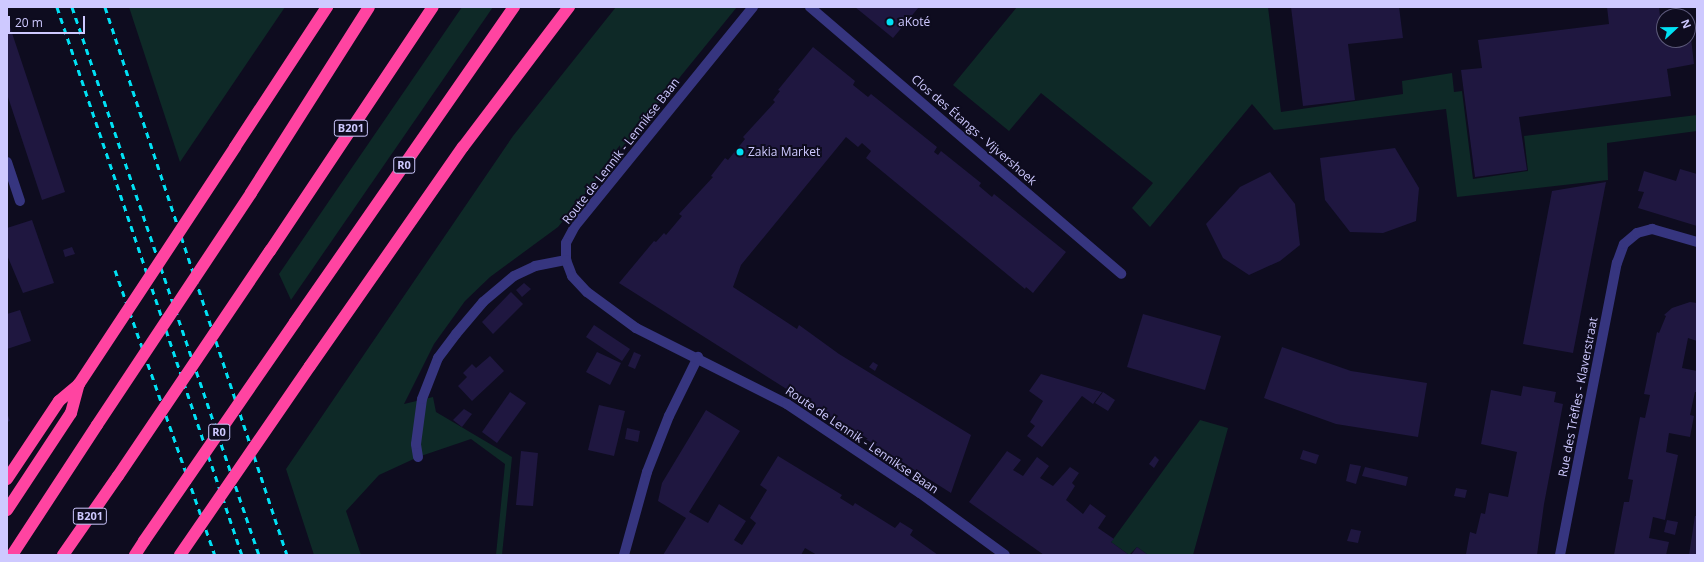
<!DOCTYPE html>
<meta charset="utf-8">
<style>
body{margin:0}
#map{position:relative;width:1704px;height:562px;overflow:hidden;background:#0e0c1f;font-family:"Open Sans",sans-serif}
div>[style]{position:absolute}
[style*='--x']{left:calc(var(--x)*1px);top:calc(var(--y)*1px);width:calc(var(--w)*1px);rotate:calc(var(--a)*1deg)}
.green>*{inset:0;background:#0e2927}
.building>*{inset:0;background:#1f1740}
.service>*{height:10px;margin:-5px;padding:0 5px;transform-origin:5px;border-radius:5px;background:#36357f}
.minor>*{height:10px;margin:-5px;padding:0 5px;transform-origin:5px;border-radius:5px;background:#36357f}
.motorway>*{height:12px;margin:-6px;padding:0 6px;transform-origin:6px;border-radius:6px;background:#ff44a1}
.rail>*{height:3px;margin-top:-1.5px;transform-origin:0;background:repeating-linear-gradient(90deg,#00e1f4 0 6px,transparent 0 11px)}
.motorway-bridge>*{height:12px;margin:-6px;padding:0 6px;transform-origin:6px;border-radius:6px;background:#ff44a1}
.dots>*{width:11px;height:11px;translate:-50% -50%;box-sizing:border-box;border:2px solid #0e0c1f;border-radius:50%}
span{translate:-50% -50%;white-space:nowrap;text-align:center;line-height:1.15;-webkit-text-stroke:4px #0e0c1f;paint-order:stroke}
.shield-label span{padding:1px 3px;background:#0e0c1f;border:1px solid;border-radius:3px;-webkit-text-stroke-width:0}
.shield-label{font-size:11px;color:#cec9ff;font-weight:700}
.poi-label{font-size:12px;color:#cec9ff}
.left{translate:0 -50%;text-align:left}
.street-label{font-size:12px;color:#cec9ff}
.frame{position:absolute;inset:0;border:8px solid #cec9ff;pointer-events:none}
.north{position:absolute;left:1656px;top:8px;width:40px;height:40px;box-sizing:border-box;background:#0e0c1f;border:1px solid #5b5879;border-radius:50%;rotate:68deg;font-size:11px;font-weight:700;line-height:16px;text-align:center;color:#cec9ff}
.north::after{content:'';display:block;margin:auto;width:14px;height:18px;background:#00e1f4;clip-path:polygon(50% 0,100% 100%,50% 72%,0 100%)}
.scale{position:absolute;left:8px;top:16px;width:77px;height:18px;box-sizing:border-box;border:2px solid #cec9ff;border-top:0;padding-left:5px;font-size:12px;line-height:14px;white-space:nowrap;color:#cec9ff;-webkit-text-stroke:3px #0e0c1f;paint-order:stroke}
</style>
<div id="map">
<div class="green">
<div style="clip-path:polygon(129px 7px,285px 7px,180px 162px)"></div>
<div style="clip-path:polygon(462px 7px,493px 7px,291px 300px,279px 274px)"></div>
<div style="clip-path:polygon(616px 7px,737px 7px,558px 227px,490px 277px,465px 301px,434px 344px,404px 404px,433px 397px,436px 412px,512px 457px,502px 555px,496px 555px,505px 464px,471px 439px,418px 457px,379px 475px,346px 511px,361px 555px,314px 555px,286px 469px,513px 136px)"></div>
<div style="clip-path:polygon(1017px 7px,1268px 7px,1281px 112px,1403px 94px,1402px 81px,1452px 73px,1454px 92px,1462px 91px,1473px 179px,1528px 171px,1524px 136px,1697px 115px,1697px 131px,1607px 143px,1608px 180px,1457px 197px,1446px 109px,1274px 130px,1252px 104px,1150px 227px,1132px 208px,1153px 183px,1041px 93px,1009px 131px,953px 85px)"></div>
<div style="clip-path:polygon(1200px 420px,1228px 428px,1193px 555px,1148px 555px,1137px 547px,1129px 555px,1111px 542px)"></div>
</div>
<div class="building">
<div style="clip-path:polygon(855px 7px,919px 7px,893px 38px)"></div>
<div style="clip-path:polygon(1291px 7px,1399px 7px,1403px 38px,1348px 44px,1355px 100px,1303px 106px)"></div>
<div style="clip-path:polygon(1607px 7px,1659px 7px,1660px 16px,1664px 16px,1664px 40px,1688px 40px,1689px 21px,1694px 64px,1667px 69px,1671px 96px,1519px 117px,1527px 170px,1475px 177px,1461px 70px,1482px 68px,1478px 40px,1609px 24px)"></div>
<div style="clip-path:polygon(1688px 13px,1688px 16px,1672px 16px,1672px 15px)"></div>
<div style="clip-path:polygon(10px 27px,65px 192px,42px 200px,7px 94px,7px 28px)"></div>
<div style="clip-path:polygon(813px 47px,855px 81px,853px 85px,868px 97px,871px 94px,937px 147px,934px 152px,938px 155px,941px 151px,981px 183px,979px 186px,992px 197px,994px 194px,1066px 252px,1033px 293px,1026px 287px,1025px 289px,866px 158px,871px 151px,862px 143px,858px 147px,846px 137px,741px 265px,733px 287px,797px 329px,799px 325px,839px 354px,971px 435px,951px 493px,619px 283px,654px 241px,656px 242px,664px 233px,666px 235px,682px 216px,679px 214px,713px 177px,711px 176px,725px 158px,728px 160px,745px 139px,743px 137px,775px 102px,773px 100px,780px 91px,778px 90px)"></div>
<div style="clip-path:polygon(1395px 148px,1419px 188px,1416px 221px,1383px 233px,1350px 232px,1325px 200px,1320px 158px)"></div>
<div style="clip-path:polygon(1680px 169px,1697px 174px,1697px 226px,1638px 208px,1644px 192px,1638px 191px,1644px 171px,1676px 181px)"></div>
<div style="clip-path:polygon(1270px 172px,1295px 204px,1300px 245px,1280px 261px,1249px 275px,1223px 258px,1206px 224px,1240px 187px)"></div>
<div style="clip-path:polygon(1606px 182px,1573px 353px,1523px 344px,1552px 191px)"></div>
<div style="clip-path:polygon(32px 220px,54px 283px,23px 293px,7px 255px,7px 228px)"></div>
<div style="clip-path:polygon(72px 247px,75px 254px,65px 257px,63px 250px)"></div>
<div style="clip-path:polygon(524px 283px,531px 289px,522px 297px,516px 290px)"></div>
<div style="clip-path:polygon(511px 292px,523px 304px,493px 334px,482px 322px)"></div>
<div style="clip-path:polygon(1690px 302px,1697px 303px,1697px 341px,1688px 338px,1682px 368px,1697px 371px,1697px 392px,1695px 392px,1690px 415px,1694px 416px,1690px 437px,1669px 433px,1666px 452px,1678px 455px,1665px 520px,1653px 517px,1649px 538px,1669px 542px,1666px 555px,1614px 555px,1624px 502px,1629px 502px,1633px 480px,1628px 479px,1640px 417px,1645px 418px,1650px 395px,1644px 394px,1657px 332px,1659px 333px,1666px 316px,1664px 315px,1672px 308px)"></div>
<div style="clip-path:polygon(20px 310px,31px 341px,7px 349px,7px 314px)"></div>
<div style="clip-path:polygon(1143px 314px,1221px 336px,1205px 390px,1127px 367px)"></div>
<div style="clip-path:polygon(594px 325px,630px 349px,622px 361px,586px 337px)"></div>
<div style="clip-path:polygon(1282px 347px,1351px 371px,1427px 383px,1418px 437px,1336px 424px,1264px 398px)"></div>
<div style="clip-path:polygon(597px 352px,621px 363px,610px 385px,586px 372px)"></div>
<div style="clip-path:polygon(634px 352px,641px 355px,635px 369px,628px 366px)"></div>
<div style="clip-path:polygon(490px 356px,504px 371px,472px 401px,458px 386px,467px 377px,463px 373px,472px 364px,476px 368px)"></div>
<div style="clip-path:polygon(873px 362px,878px 365px,875px 371px,869px 367px)"></div>
<div style="clip-path:polygon(1041px 374px,1102px 392px,1093px 404px,1082px 396px,1042px 447px,1027px 436px,1035px 426px,1030px 422px,1043px 401px,1029px 391px)"></div>
<div style="clip-path:polygon(1523px 386px,1556px 392px,1554px 402px,1563px 404px,1544px 504px,1537px 555px,1466px 554px,1470px 532px,1476px 534px,1481px 513px,1485px 514px,1489px 493px,1508px 497px,1517px 452px,1481px 444px,1491px 390px,1521px 396px)"></div>
<div style="clip-path:polygon(510px 392px,526px 403px,497px 443px,482px 432px)"></div>
<div style="clip-path:polygon(1103px 392px,1115px 400px,1108px 411px,1095px 403px)"></div>
<div style="clip-path:polygon(599px 405px,625px 411px,614px 456px,588px 450px)"></div>
<div style="clip-path:polygon(464px 409px,472px 414px,462px 427px,453px 420px)"></div>
<div style="clip-path:polygon(706px 410px,740px 431px,689px 512px,708px 523px,719px 504px,746px 521px,734px 540px,742px 545px,756px 523px,750px 518px,767px 490px,760px 485px,778px 456px,842px 495px,840px 498px,853px 506px,855px 503px,895px 528px,900px 522px,913px 530px,910px 535px,938px 555px,817px 555px,805px 548px,801px 555px,663px 555px,686px 518px,658px 501px,662px 483px)"></div>
<div style="clip-path:polygon(7px 413px,10px 421px,7px 422px)"></div>
<div style="clip-path:polygon(627px 428px,640px 431px,638px 442px,625px 439px)"></div>
<div style="clip-path:polygon(1303px 450px,1319px 455px,1316px 464px,1300px 459px)"></div>
<div style="clip-path:polygon(521px 451px,538px 453px,533px 506px,516px 505px)"></div>
<div style="clip-path:polygon(1007px 451px,1021px 460px,1013px 470px,1023px 476px,1037px 457px,1049px 466px,1040px 478px,1053px 486px,1070px 467px,1079px 473px,1072px 483px,1075px 486px,1066px 500px,1083px 514px,1090px 504px,1106px 516px,1098px 528px,1114px 539px,1111px 542px,1129px 555px,1044px 555px,969px 502px)"></div>
<div style="clip-path:polygon(1155px 456px,1159px 460px,1154px 468px,1149px 464px)"></div>
<div style="clip-path:polygon(1350px 464px,1361px 466px,1356px 484px,1346px 481px)"></div>
<div style="clip-path:polygon(1365px 467px,1408px 477px,1406px 486px,1362px 476px)"></div>
<div style="clip-path:polygon(1456px 488px,1467px 490px,1465px 498px,1454px 496px)"></div>
<div style="clip-path:polygon(1695px 516px,1697px 516px,1697px 555px,1689px 555px)"></div>
<div style="clip-path:polygon(1667px 520px,1678px 522px,1675px 535px,1664px 532px)"></div>
<div style="clip-path:polygon(1351px 529px,1361px 531px,1358px 543px,1347px 541px)"></div>
<div style="clip-path:polygon(1137px 547px,1148px 555px,1131px 555px)"></div>
</div>
<div class="service">
<div style="--x:418;--y:457;--w:13;--a:-99"></div>
<div style="--x:416;--y:444;--w:45;--a:-82.4"></div>
<div style="--x:422;--y:399;--w:44;--a:-68.7"></div>
<div style="--x:438;--y:358;--w:30;--a:-53"></div>
<div style="--x:456;--y:334;--w:42;--a:-49.8"></div>
<div style="--x:483;--y:302;--w:40;--a:-40"></div>
<div style="--x:514;--y:276;--w:23;--a:-25"></div>
<div style="--x:535;--y:266;--w:32;--a:-11"></div>
<div style="--x:624;--y:555;--w:86;--a:-74.5"></div>
<div style="--x:647;--y:472;--w:60;--a:-68.6"></div>
<div style="--x:669;--y:416;--w:66;--a:-63.8"></div>
</div>
<div class="minor">
<div style="--x:753;--y:7;--w:282;--a:129.1"></div>
<div style="--x:575;--y:226;--w:19;--a:118"></div>
<div style="--x:566;--y:243;--w:17;--a:90"></div>
<div style="--x:566;--y:260;--w:17;--a:69"></div>
<div style="--x:572;--y:276;--w:22;--a:47"></div>
<div style="--x:587;--y:292;--w:61;--a:36.3"></div>
<div style="--x:636;--y:328;--w:169;--a:26.7"></div>
<div style="--x:787;--y:404;--w:160;--a:33.8"></div>
<div style="--x:920;--y:493;--w:105;--a:36.1"></div>
<div style="--x:810;--y:7;--w:410;--a:40.6"></div>
<div style="--x:7;--y:162;--w:41;--a:71.6"></div>
<div style="--x:1560;--y:555;--w:298;--a:-79"></div>
<div style="--x:1617;--y:263;--w:20;--a:-70"></div>
<div style="--x:1624;--y:244;--w:17;--a:-40"></div>
<div style="--x:1637;--y:233;--w:16;--a:-15"></div>
<div style="--x:1652;--y:229;--w:47;--a:16.1"></div>
</div>
<div class="motorway">
<div style="--x:235;--y:147;--w:168;--a:-56.7"></div>
<div style="--x:251;--y:193;--w:220;--a:-57.6"></div>
<div style="--x:270;--y:251;--w:293;--a:-56.3"></div>
<div style="--x:295;--y:322;--w:384;--a:-55.2"></div>
<div style="--x:310;--y:366;--w:267;--a:-55.1"></div>
<div style="--x:463;--y:147;--w:176;--a:-52.9"></div>
<div style="--x:7;--y:479;--w:94;--a:-56.3"></div>
<div style="--x:59;--y:401;--w:26;--a:-40"></div>
<div style="--x:7;--y:510;--w:116;--a:-56.6"></div>
<div style="--x:71;--y:413;--w:30;--a:-75"></div>
<div style="--x:12;--y:555;--w:155;--a:-56.8"></div>
<div style="--x:63;--y:555;--w:96;--a:-55.2"></div>
<div style="--x:135;--y:555;--w:17;--a:-57"></div>
</div>
<div class="rail">
<div style="--x:57;--y:7;--w:578;--a:71.35"></div>
<div style="--x:72;--y:7;--w:579;--a:71.16"></div>
<div style="--x:105;--y:7;--w:577;--a:71.63"></div>
<div style="--x:115;--y:270;--w:302;--a:70.7"></div>
</div>
<div class="motorway-bridge">
<div style="--x:79;--y:384;--w:284;--a:-56.6"></div>
<div style="--x:97;--y:425;--w:278;--a:-56.4"></div>
<div style="--x:118;--y:476;--w:272;--a:-56"></div>
<div style="--x:144;--y:541;--w:266;--a:-55.4"></div>
<div style="--x:180;--y:555;--w:229;--a:-55.5"></div>
</div>
<div class="dots">
<div style="left:890px;top:22px;background:#00e1f4"></div>
<div style="left:740px;top:152px;background:#00e1f4"></div>
</div>
<div class="shield-label">
<span style="left:351px;top:128px">B201</span>
<span style="left:404px;top:165px">R0</span>
<span style="left:219px;top:432px">R0</span>
<span style="left:90px;top:516px">B201</span>
</div>
<div class="poi-label">
<span class="left" style="left:898px;top:22px">aKoté</span>
<span class="left" style="left:748px;top:152px">Zakia Market</span>
</div>
<div class="street-label">
<span style="left:974px;top:130px;rotate:41deg">Clos des Étangs - Vijvershoek</span>
<span style="left:621px;top:151px;rotate:-52deg">Route de Lennik - Lennikse Baan</span>
<span style="left:1578px;top:397px;rotate:-79deg">Rue des Trèfles - Klaverstraat</span>
<span style="left:862px;top:440px;rotate:34deg">Route de Lennik - Lennikse Baan</span>
</div>
<div class="frame"></div>
<div class="north">N</div>
<div class="scale">20 m</div>
</div>
